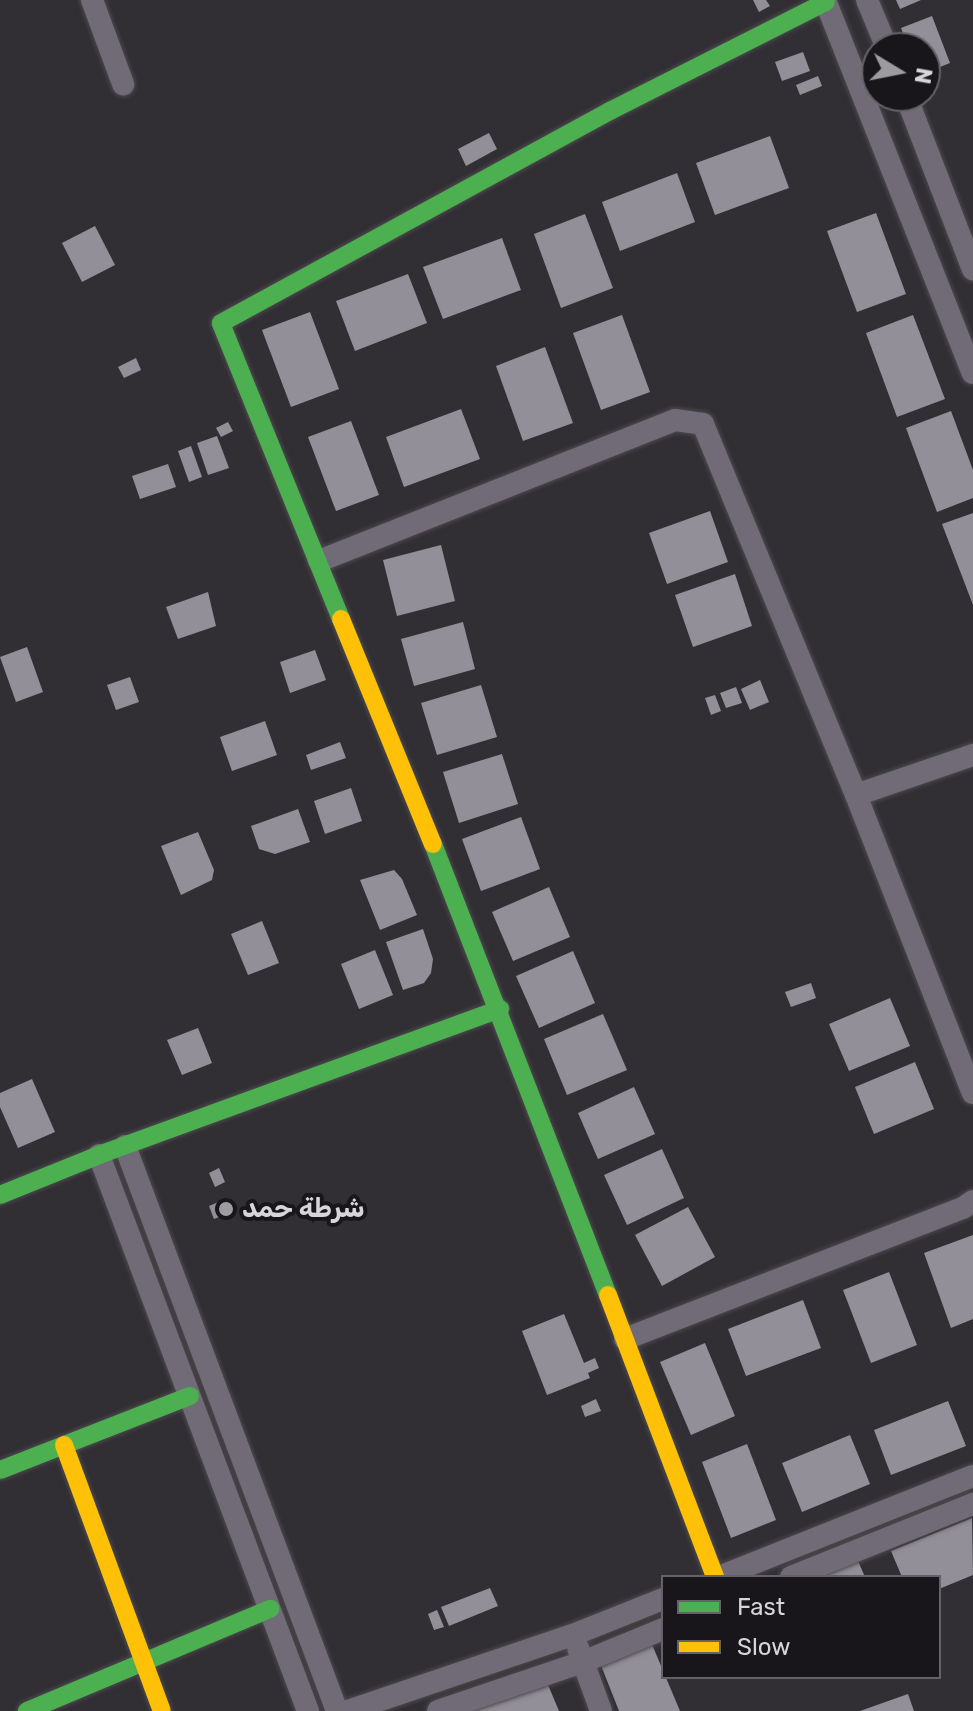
<!DOCTYPE html>
<meta charset="utf-8">
<style>
body{margin:0}
#map{position:relative;width:973px;height:1711px;overflow:hidden;background:#312f34;font-family:Rubik,Cairo,sans-serif}
div>[style]{position:absolute}
[style*='--x']{left:calc(var(--x)*1px);top:calc(var(--y)*1px);width:calc(var(--w)*1px);rotate:calc(var(--a)*1deg)}
.building>*{inset:0;background:#938f99}
.roads{filter:drop-shadow(0 0 2px #4c4a4e) drop-shadow(0 0 2px #4c4a4e)}
.street>*{height:22px;margin:-11px;padding:0 11px;transform-origin:11px;border-radius:11px;background:#716a77}
.fast>*{height:18px;margin:-9px;padding:0 9px;transform-origin:9px;border-radius:9px;background:#4caf50}
.slow>*{height:18px;margin:-9px;padding:0 9px;transform-origin:9px;border-radius:9px;background:#ffc107}
.dots>*{width:22px;height:22px;translate:-50% -50%;box-sizing:border-box;border:4px solid #18161a;border-radius:50%}
span{translate:-50% -50%;white-space:nowrap;text-align:center;line-height:1.15;-webkit-text-stroke:8px #18161a;paint-order:stroke}
.poi-label{font-size:26px;color:#d7d4da;font-weight:700}
.left{translate:0 -50%;text-align:left}
.legend{position:absolute;left:661px;top:1575px;width:280px;height:104px;box-sizing:border-box;background:#18161a;border:2px solid #646267;margin:0;padding:10px 14px;list-style:none;font-size:24px;color:#d7d4da}
.legend li{display:flex;align-items:center;gap:16px;height:40px}
.legend b{width:40px;border:2px solid #646267}
.north{position:absolute;left:861px;top:32px;width:80px;height:80px;box-sizing:border-box;background:#18161a;border:2px solid #646267;border-radius:50%;rotate:100deg;font-size:22px;font-weight:700;line-height:32px;text-align:center;color:#d7d4da}
.north::after{content:'';display:block;margin:auto;width:28px;height:36px;background:#9d9aa0;clip-path:polygon(50% 0,100% 100%,50% 72%,0 100%)}
</style>
<div id="map">
<div class="building">
<div style="clip-path:polygon(753px 0,766px 0,770px 6px,759px 12px)"></div>
<div style="clip-path:polygon(896px 0,921px 0,900px 9px)"></div>
<div style="clip-path:polygon(932px 16px,950px 63px,925px 73px,925px 48px,909px 48px,901px 28px)"></div>
<div style="clip-path:polygon(803px 52px,810px 71px,782px 81px,775px 62px)"></div>
<div style="clip-path:polygon(818px 76px,822px 86px,800px 95px,796px 85px)"></div>
<div style="clip-path:polygon(489px 133px,497px 149px,466px 166px,458px 149px)"></div>
<div style="clip-path:polygon(770px 136px,789px 188px,715px 215px,696px 163px)"></div>
<div style="clip-path:polygon(677px 173px,695px 222px,620px 251px,602px 202px)"></div>
<div style="clip-path:polygon(876px 213px,906px 294px,857px 312px,827px 231px)"></div>
<div style="clip-path:polygon(585px 214px,613px 288px,561px 308px,534px 234px)"></div>
<div style="clip-path:polygon(95px 226px,115px 265px,82px 282px,62px 243px)"></div>
<div style="clip-path:polygon(502px 238px,521px 290px,443px 319px,423px 267px)"></div>
<div style="clip-path:polygon(408px 274px,427px 323px,355px 351px,336px 301px)"></div>
<div style="clip-path:polygon(310px 312px,339px 389px,291px 407px,262px 330px)"></div>
<div style="clip-path:polygon(622px 315px,650px 392px,601px 410px,573px 333px)"></div>
<div style="clip-path:polygon(913px 315px,945px 399px,897px 417px,866px 333px)"></div>
<div style="clip-path:polygon(545px 347px,573px 423px,523px 441px,496px 366px)"></div>
<div style="clip-path:polygon(136px 358px,141px 370px,124px 378px,118px 367px)"></div>
<div style="clip-path:polygon(461px 409px,480px 459px,404px 487px,386px 437px)"></div>
<div style="clip-path:polygon(951px 411px,973px 470px,973px 498px,937px 512px,906px 428px)"></div>
<div style="clip-path:polygon(351px 421px,379px 495px,336px 511px,308px 437px)"></div>
<div style="clip-path:polygon(228px 422px,233px 431px,221px 437px,216px 428px)"></div>
<div style="clip-path:polygon(217px 436px,229px 468px,208px 475px,197px 443px)"></div>
<div style="clip-path:polygon(191px 446px,202px 477px,189px 482px,178px 451px)"></div>
<div style="clip-path:polygon(168px 464px,176px 487px,140px 499px,132px 476px)"></div>
<div style="clip-path:polygon(710px 511px,728px 562px,667px 584px,649px 533px)"></div>
<div style="clip-path:polygon(973px 513px,973px 605px,942px 524px)"></div>
<div style="clip-path:polygon(441px 545px,455px 601px,397px 616px,383px 560px)"></div>
<div style="clip-path:polygon(735px 574px,752px 626px,693px 647px,675px 595px)"></div>
<div style="clip-path:polygon(208px 592px,216px 626px,178px 639px,166px 607px)"></div>
<div style="clip-path:polygon(463px 622px,475px 669px,414px 686px,401px 639px)"></div>
<div style="clip-path:polygon(27px 647px,43px 692px,16px 702px,0 657px)"></div>
<div style="clip-path:polygon(315px 650px,326px 680px,290px 693px,280px 662px)"></div>
<div style="clip-path:polygon(130px 677px,139px 702px,116px 710px,107px 685px)"></div>
<div style="clip-path:polygon(760px 680px,769px 702px,750px 710px,741px 689px)"></div>
<div style="clip-path:polygon(481px 685px,497px 737px,437px 755px,421px 703px)"></div>
<div style="clip-path:polygon(736px 687px,742px 703px,726px 708px,720px 693px)"></div>
<div style="clip-path:polygon(715px 695px,721px 711px,711px 715px,705px 698px)"></div>
<div style="clip-path:polygon(265px 721px,277px 755px,232px 771px,220px 737px)"></div>
<div style="clip-path:polygon(340px 742px,346px 758px,311px 770px,306px 755px)"></div>
<div style="clip-path:polygon(502px 754px,518px 804px,459px 823px,443px 772px)"></div>
<div style="clip-path:polygon(351px 788px,362px 821px,325px 834px,314px 801px)"></div>
<div style="clip-path:polygon(298px 809px,310px 842px,275px 854px,259px 849px,251px 826px)"></div>
<div style="clip-path:polygon(521px 817px,540px 869px,481px 891px,462px 839px)"></div>
<div style="clip-path:polygon(198px 832px,214px 870px,212px 880px,181px 895px,161px 846px)"></div>
<div style="clip-path:polygon(394px 870px,402px 879px,417px 915px,380px 930px,360px 880px)"></div>
<div style="clip-path:polygon(549px 887px,570px 937px,513px 961px,492px 912px)"></div>
<div style="clip-path:polygon(262px 921px,279px 963px,248px 975px,231px 934px)"></div>
<div style="clip-path:polygon(423px 929px,433px 959px,431px 973px,424px 983px,403px 990px,386px 942px)"></div>
<div style="clip-path:polygon(375px 950px,393px 995px,359px 1009px,341px 964px)"></div>
<div style="clip-path:polygon(573px 951px,595px 1003px,539px 1028px,516px 976px)"></div>
<div style="clip-path:polygon(811px 983px,816px 998px,791px 1007px,785px 992px)"></div>
<div style="clip-path:polygon(890px 998px,910px 1046px,849px 1071px,829px 1024px)"></div>
<div style="clip-path:polygon(603px 1014px,627px 1070px,567px 1095px,544px 1039px)"></div>
<div style="clip-path:polygon(198px 1028px,212px 1063px,182px 1075px,167px 1040px)"></div>
<div style="clip-path:polygon(915px 1062px,934px 1109px,874px 1134px,855px 1087px)"></div>
<div style="clip-path:polygon(32px 1079px,55px 1132px,18px 1148px,0 1107px,0 1093px)"></div>
<div style="clip-path:polygon(634px 1087px,655px 1134px,598px 1159px,578px 1113px)"></div>
<div style="clip-path:polygon(662px 1149px,684px 1198px,627px 1225px,604px 1175px)"></div>
<div style="clip-path:polygon(219px 1168px,225px 1182px,215px 1187px,209px 1173px)"></div>
<div style="clip-path:polygon(228px 1198px,233px 1211px,214px 1219px,209px 1206px)"></div>
<div style="clip-path:polygon(688px 1207px,715px 1257px,662px 1286px,635px 1235px)"></div>
<div style="clip-path:polygon(973px 1235px,973px 1319px,951px 1328px,924px 1253px)"></div>
<div style="clip-path:polygon(889px 1272px,917px 1345px,871px 1363px,843px 1290px)"></div>
<div style="clip-path:polygon(803px 1300px,821px 1348px,746px 1376px,728px 1329px)"></div>
<div style="clip-path:polygon(564px 1314px,584px 1363px,595px 1358px,599px 1368px,588px 1373px,590px 1378px,547px 1395px,522px 1331px)"></div>
<div style="clip-path:polygon(705px 1343px,735px 1416px,691px 1435px,660px 1362px)"></div>
<div style="clip-path:polygon(596px 1399px,601px 1411px,585px 1417px,581px 1406px)"></div>
<div style="clip-path:polygon(948px 1401px,966px 1446px,891px 1475px,874px 1430px)"></div>
<div style="clip-path:polygon(850px 1435px,870px 1484px,802px 1512px,782px 1463px)"></div>
<div style="clip-path:polygon(747px 1444px,776px 1520px,731px 1538px,702px 1462px)"></div>
<div style="clip-path:polygon(972px 1518px,973px 1575px,939px 1589px,939px 1577px,902px 1577px,891px 1551px)"></div>
<div style="clip-path:polygon(858px 1561px,865px 1577px,820px 1577px)"></div>
<div style="clip-path:polygon(490px 1588px,498px 1606px,449px 1626px,441px 1607px)"></div>
<div style="clip-path:polygon(437px 1610px,444px 1627px,434px 1630px,428px 1614px)"></div>
<div style="clip-path:polygon(651px 1642px,680px 1711px,619px 1711px,600px 1663px)"></div>
<div style="clip-path:polygon(546px 1680px,559px 1711px,472px 1711px)"></div>
<div style="clip-path:polygon(908px 1694px,914px 1711px,860px 1711px)"></div>
</div>
<div class="roads">
<div class="street">
<div style="--x:92;--y:0;--w:90;--a:69.7"></div>
<div style="--x:825;--y:0;--w:401;--a:68.4"></div>
<div style="--x:867;--y:0;--w:52;--a:67.4"></div>
<div style="--x:906;--y:96;--w:186;--a:68.9"></div>
<div style="--x:319;--y:561;--w:383;--a:-21.6"></div>
<div style="--x:675;--y:420;--w:28;--a:8"></div>
<div style="--x:703;--y:424;--w:401;--a:67.6"></div>
<div style="--x:856;--y:795;--w:320;--a:68.6"></div>
<div style="--x:856;--y:795;--w:124;--a:-18.9"></div>
<div style="--x:125;--y:1146;--w:603;--a:69.43"></div>
<div style="--x:99;--y:1155;--w:594;--a:69.4"></div>
<div style="--x:625;--y:1339;--w:362;--a:-21.2"></div>
<div style="--x:963;--y:1208;--w:12;--a:-35"></div>
<div style="--x:719;--y:1577;--w:273;--a:-21.7"></div>
<div style="--x:791;--y:1577;--w:196;--a:-21.9"></div>
<div style="--x:578;--y:1648;--w:67;--a:69.9"></div>
<div style="--x:348;--y:1711;--w:237;--a:-18.7"></div>
<div style="--x:573;--y:1635;--w:97;--a:-21.8"></div>
<div style="--x:438;--y:1711;--w:153;--a:-18.7"></div>
<div style="--x:583;--y:1662;--w:87;--a:-22.4"></div>
</div>
<div class="fast">
<div style="--x:341;--y:619;--w:319;--a:-112.1"></div>
<div style="--x:221;--y:323;--w:443;--a:-28.6"></div>
<div style="--x:610;--y:111;--w:242;--a:-26.8"></div>
<div style="--x:433;--y:844;--w:484;--a:68.8"></div>
<div style="--x:0;--y:1195;--w:107;--a:-22"></div>
<div style="--x:99;--y:1155;--w:427;--a:-20"></div>
<div style="--x:0;--y:1470;--w:204;--a:-21.3"></div>
<div style="--x:27;--y:1711;--w:264;--a:-22.8"></div>
</div>
<div class="slow">
<div style="--x:341;--y:619;--w:243;--a:67.8"></div>
<div style="--x:608;--y:1295;--w:302;--a:69.2"></div>
<div style="--x:64;--y:1445;--w:283;--a:69.8"></div>
</div>
</div>
<div class="dots">
<div style="left:226px;top:1209px;background:#9d9aa0"></div>
</div>
<div class="poi-label">
<span class="left" style="left:242px;top:1209px">شرطة حمد</span>
</div>
<ul class="legend">
<li><b style="height:10px;background:#4caf50"></b>Fast</li>
<li><b style="height:10px;background:#ffc107"></b>Slow</li>
</ul>
<div class="north">N</div>
</div>
